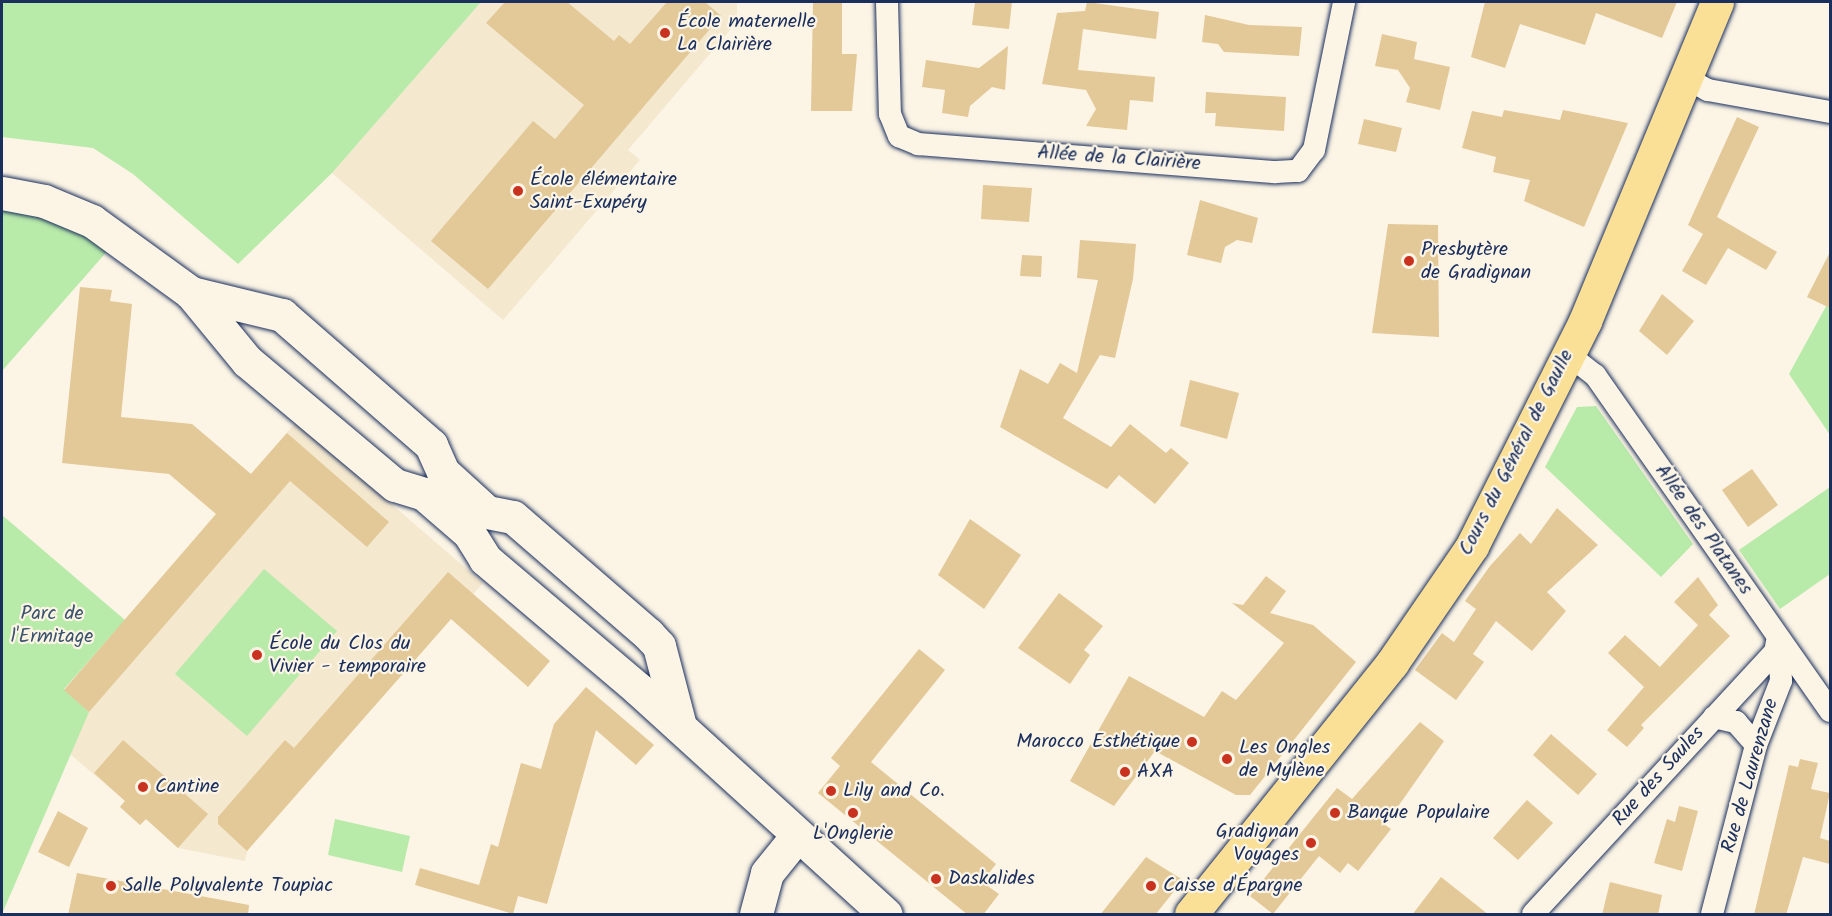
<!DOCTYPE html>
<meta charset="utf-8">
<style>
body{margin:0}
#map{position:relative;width:1832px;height:916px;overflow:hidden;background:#fcf5e5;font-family:Kalam,sans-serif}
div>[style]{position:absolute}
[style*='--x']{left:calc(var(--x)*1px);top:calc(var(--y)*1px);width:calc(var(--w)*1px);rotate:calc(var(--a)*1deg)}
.built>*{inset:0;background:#f4e8ce}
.green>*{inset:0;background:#b8eaa9}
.building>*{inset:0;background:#e3c898}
.roads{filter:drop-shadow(0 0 2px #1b2f5e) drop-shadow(0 0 2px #1b2f5e)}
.street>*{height:22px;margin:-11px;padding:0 11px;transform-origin:11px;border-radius:11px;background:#fcf5e5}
.secondary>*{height:33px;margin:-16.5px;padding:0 16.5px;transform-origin:16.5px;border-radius:16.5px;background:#fcf5e5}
.primary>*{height:33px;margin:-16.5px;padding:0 16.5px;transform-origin:16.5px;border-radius:16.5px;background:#fadf96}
.dots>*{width:16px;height:16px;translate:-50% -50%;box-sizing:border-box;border:3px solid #fcf5e5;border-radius:50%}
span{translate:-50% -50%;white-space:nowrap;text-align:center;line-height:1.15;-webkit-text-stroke:4.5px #fcf5e5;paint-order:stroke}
.poi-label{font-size:20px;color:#1b2f5e}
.left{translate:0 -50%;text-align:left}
.right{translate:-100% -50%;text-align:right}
.street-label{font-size:20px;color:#1b2f5e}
.park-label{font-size:20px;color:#3a546d}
.frame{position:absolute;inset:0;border:3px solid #1b2f5e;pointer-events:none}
</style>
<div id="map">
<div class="built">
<div style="clip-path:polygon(481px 2px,737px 2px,737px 22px,628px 150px,640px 160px,503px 320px,332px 173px)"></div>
<div style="clip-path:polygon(296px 422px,483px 583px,247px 851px,245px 861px,178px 848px,146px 819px,140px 825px,120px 807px,125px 801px,70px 754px,89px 712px,64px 690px)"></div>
</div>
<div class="green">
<div style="clip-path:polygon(2px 2px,481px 2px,332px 173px,238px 264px,133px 174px,93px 148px,2px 137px)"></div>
<div style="clip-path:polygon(2px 193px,118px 239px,2px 371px)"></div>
<div style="clip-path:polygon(1830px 299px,1830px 435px,1789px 374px)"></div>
<div style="clip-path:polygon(1596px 406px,1693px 544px,1661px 577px,1545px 467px,1577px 407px)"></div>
<div style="clip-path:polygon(1830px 487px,1830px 574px,1780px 609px,1739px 550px)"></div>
<div style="clip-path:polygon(2px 515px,125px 620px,64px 689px,89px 712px,2px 914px)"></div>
<div style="clip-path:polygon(264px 569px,337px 631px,247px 736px,175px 674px)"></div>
<div style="clip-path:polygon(335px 819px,410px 836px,402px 872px,328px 855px)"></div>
</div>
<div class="building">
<div style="clip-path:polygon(505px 2px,567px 2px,614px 41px,619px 35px,630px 44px,667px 2px,705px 2px,721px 16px,488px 289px,431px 241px,533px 121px,555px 139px,584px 105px,486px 23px)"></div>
<div style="clip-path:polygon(813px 2px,842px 2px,842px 54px,857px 54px,852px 111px,811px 111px)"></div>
<div style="clip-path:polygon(975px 2px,1012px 2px,1009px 29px,972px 25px)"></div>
<div style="clip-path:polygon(1087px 2px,1159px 12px,1156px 39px,1083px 29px,1078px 70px,1155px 77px,1153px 102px,1130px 100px,1127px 130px,1086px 126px,1096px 109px,1086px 90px,1042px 84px,1057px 13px,1085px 11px)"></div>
<div style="clip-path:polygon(1485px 2px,1677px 2px,1662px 38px,1596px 13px,1585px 45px,1520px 24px,1505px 68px,1471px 57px)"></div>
<div style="clip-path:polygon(1205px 15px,1249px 25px,1302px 27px,1299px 56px,1224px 52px,1218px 44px,1202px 42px)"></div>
<div style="clip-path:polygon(1382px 34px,1417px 42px,1414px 59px,1450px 67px,1440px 110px,1406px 102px,1410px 88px,1398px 70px,1375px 66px)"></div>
<div style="clip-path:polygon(1008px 46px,1005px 90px,992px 87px,970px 106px,968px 117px,942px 113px,945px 90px,922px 87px,926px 60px,979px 68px)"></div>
<div style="clip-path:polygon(1206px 92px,1286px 97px,1284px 131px,1215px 126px,1216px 113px,1205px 113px)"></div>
<div style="clip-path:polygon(1504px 110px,1560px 120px,1563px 110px,1628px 123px,1584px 227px,1524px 201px,1530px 180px,1493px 172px,1496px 157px,1462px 148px,1472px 111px,1502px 117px)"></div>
<div style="clip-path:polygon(1737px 117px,1759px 127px,1717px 217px,1777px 252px,1766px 270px,1728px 248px,1706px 285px,1682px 271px,1703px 234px,1688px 225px)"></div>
<div style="clip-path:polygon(1364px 119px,1402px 128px,1396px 152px,1358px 144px)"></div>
<div style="clip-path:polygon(983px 185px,1032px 188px,1029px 222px,981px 219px)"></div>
<div style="clip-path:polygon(1200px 200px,1258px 218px,1252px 243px,1237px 240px,1225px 247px,1221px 263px,1187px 255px)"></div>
<div style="clip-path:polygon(1388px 224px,1438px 225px,1439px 337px,1372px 333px)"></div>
<div style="clip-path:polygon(1080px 240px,1136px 244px,1133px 279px,1115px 358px,1100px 355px,1063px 418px,1111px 447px,1130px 424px,1166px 453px,1171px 448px,1189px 463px,1155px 504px,1119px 475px,1107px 489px,1000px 427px,1020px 369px,1048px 384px,1060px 363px,1077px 373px,1098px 280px,1077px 278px)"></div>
<div style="clip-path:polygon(1830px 252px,1830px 308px,1807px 297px)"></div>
<div style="clip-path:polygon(1022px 255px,1042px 256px,1041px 277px,1020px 276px)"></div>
<div style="clip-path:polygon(80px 287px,112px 290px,110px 301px,132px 304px,121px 417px,192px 424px,251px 474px,287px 433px,389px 522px,367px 547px,290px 481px,89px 712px,64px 690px,216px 514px,169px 474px,62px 463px)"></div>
<div style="clip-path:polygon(1662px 294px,1694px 321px,1667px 355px,1639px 331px)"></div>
<div style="clip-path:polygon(1190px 380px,1239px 393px,1227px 439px,1180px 426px)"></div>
<div style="clip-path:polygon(1752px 469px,1778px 505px,1748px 527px,1722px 490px)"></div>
<div style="clip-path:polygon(1557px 508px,1598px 545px,1547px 592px,1566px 611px,1532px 651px,1496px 621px,1473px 654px,1484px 662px,1456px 700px,1415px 670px,1442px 633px,1454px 642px,1476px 609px,1465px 601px,1490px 566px,1520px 533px,1531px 544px)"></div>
<div style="clip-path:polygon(970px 519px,1021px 555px,984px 609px,938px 575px)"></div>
<div style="clip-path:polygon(448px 572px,550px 661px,528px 687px,451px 619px,247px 851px,218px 824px,218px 817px,285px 740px,294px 748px)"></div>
<div style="clip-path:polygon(1266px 576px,1286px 591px,1270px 613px,1313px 625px,1356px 662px,1250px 795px,1236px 795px,1155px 751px,1114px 806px,1070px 781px,1129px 676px,1204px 717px,1222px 691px,1236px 700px,1284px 643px,1232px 603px,1243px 605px)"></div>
<div style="clip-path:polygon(1698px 577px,1718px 605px,1709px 615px,1730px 636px,1641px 725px,1644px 728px,1627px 747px,1607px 730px,1644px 687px,1608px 653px,1625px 635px,1660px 667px,1698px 625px,1674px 602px)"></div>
<div style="clip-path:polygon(1059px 593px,1103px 626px,1084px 650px,1090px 655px,1070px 684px,1018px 648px)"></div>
<div style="clip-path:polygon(919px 649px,945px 670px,871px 762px,996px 864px,982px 882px,999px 894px,983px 915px,968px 915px,818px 793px,840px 766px,831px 758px)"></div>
<div style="clip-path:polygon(586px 687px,654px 745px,636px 765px,596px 730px,547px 904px,518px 896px,513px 914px,415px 885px,420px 868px,479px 885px,491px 844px,498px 847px,521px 763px,541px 769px,554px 724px)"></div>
<div style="clip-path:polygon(1420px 722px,1444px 741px,1385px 825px,1391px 829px,1358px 871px,1348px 863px,1340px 873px,1319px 856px,1273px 914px,1250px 896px,1337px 788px,1352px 799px)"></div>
<div style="clip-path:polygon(1551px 734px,1597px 774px,1578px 795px,1533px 755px)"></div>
<div style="clip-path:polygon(123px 740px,208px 814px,178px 848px,146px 819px,140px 825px,120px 807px,125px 801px,94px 773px)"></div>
<div style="clip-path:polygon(1800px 759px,1818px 763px,1811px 789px,1830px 793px,1820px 838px,1830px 841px,1830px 864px,1803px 857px,1786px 915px,1754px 915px,1789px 765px,1798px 767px)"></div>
<div style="clip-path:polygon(1527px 800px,1553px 823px,1518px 860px,1493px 838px)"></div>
<div style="clip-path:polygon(1679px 806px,1698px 811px,1682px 871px,1654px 863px,1667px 819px,1675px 822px)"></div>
<div style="clip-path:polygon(58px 811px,88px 828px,69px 867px,38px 852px)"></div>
<div style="clip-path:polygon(1146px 857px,1183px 880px,1155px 915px,1100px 915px)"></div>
<div style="clip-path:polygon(77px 873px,249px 905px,248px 915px,68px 915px)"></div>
<div style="clip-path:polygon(1441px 877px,1489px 915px,1412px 915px)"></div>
<div style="clip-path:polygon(1610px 882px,1662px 895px,1658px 915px,1602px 915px)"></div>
</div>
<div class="roads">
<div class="street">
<div style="--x:887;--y:2;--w:112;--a:88.5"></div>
<div style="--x:890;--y:114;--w:24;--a:68"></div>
<div style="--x:899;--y:136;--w:21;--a:23"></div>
<div style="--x:918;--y:144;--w:359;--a:4.5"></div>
<div style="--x:1276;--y:172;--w:22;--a:-3"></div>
<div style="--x:1298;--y:171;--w:26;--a:-53"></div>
<div style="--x:1314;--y:150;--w:151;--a:-78.5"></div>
<div style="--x:1686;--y:78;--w:25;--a:29"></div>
<div style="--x:1708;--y:90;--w:124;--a:10.2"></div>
<div style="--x:1569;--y:355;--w:33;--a:38"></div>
<div style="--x:1595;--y:375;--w:410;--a:55"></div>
<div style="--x:1714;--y:717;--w:23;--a:13"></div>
<div style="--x:1736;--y:722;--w:30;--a:49"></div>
<div style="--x:1533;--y:914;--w:357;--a:-47.3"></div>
<div style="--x:1775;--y:652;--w:15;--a:-79"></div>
<div style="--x:1712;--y:914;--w:175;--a:-75.4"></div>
<div style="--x:1756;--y:745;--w:69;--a:-68.7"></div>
<div style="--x:1781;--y:681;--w:40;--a:-92.9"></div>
</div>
<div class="secondary">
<div style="--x:2;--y:193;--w:43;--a:10.8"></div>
<div style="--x:44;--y:201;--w:52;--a:22.6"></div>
<div style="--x:92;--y:221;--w:122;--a:36"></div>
<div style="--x:191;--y:293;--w:94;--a:13.6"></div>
<div style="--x:282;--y:315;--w:198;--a:41.1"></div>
<div style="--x:431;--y:445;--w:30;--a:66"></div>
<div style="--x:443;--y:472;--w:59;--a:42.3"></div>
<div style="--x:487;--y:512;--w:26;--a:11"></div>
<div style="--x:513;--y:517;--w:179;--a:40.9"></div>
<div style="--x:648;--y:634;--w:16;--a:47"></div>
<div style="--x:659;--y:646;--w:83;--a:75.3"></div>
<div style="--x:191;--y:293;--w:88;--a:50.5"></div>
<div style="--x:247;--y:361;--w:193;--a:40"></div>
<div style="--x:395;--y:485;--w:30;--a:17"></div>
<div style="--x:424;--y:494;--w:60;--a:40.9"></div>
<div style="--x:469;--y:533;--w:31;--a:58"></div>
<div style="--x:485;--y:559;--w:199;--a:40.3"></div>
<div style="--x:637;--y:688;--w:336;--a:42.3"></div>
<div style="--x:756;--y:914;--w:42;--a:-75"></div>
<div style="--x:767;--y:873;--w:48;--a:-51"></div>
</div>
<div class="primary">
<div style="--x:1191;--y:914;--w:322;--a:-51.3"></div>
<div style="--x:1392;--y:663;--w:142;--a:-55.6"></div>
<div style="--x:1472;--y:546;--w:252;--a:-63.3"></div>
<div style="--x:1585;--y:321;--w:345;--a:-67.5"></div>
</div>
</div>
<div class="dots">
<div style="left:665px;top:33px;background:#c8321e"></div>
<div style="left:518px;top:191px;background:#c8321e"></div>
<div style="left:1409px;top:261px;background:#c8321e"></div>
<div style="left:257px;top:655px;background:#c8321e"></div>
<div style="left:1192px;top:742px;background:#c8321e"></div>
<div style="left:1227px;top:759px;background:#c8321e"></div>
<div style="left:1125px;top:772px;background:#c8321e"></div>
<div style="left:143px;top:787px;background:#c8321e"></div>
<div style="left:831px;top:791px;background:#c8321e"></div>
<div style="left:853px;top:813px;background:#c8321e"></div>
<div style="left:1335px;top:813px;background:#c8321e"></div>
<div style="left:1311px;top:843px;background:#c8321e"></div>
<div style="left:936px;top:879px;background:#c8321e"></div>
<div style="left:111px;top:886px;background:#c8321e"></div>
<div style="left:1151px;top:886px;background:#c8321e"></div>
</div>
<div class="poi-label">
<span class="left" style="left:677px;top:34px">École maternelle<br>La Clairière</span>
<span class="left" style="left:530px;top:192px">École élémentaire<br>Saint-Exupéry</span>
<span class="left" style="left:1421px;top:262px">Presbytère<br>de Gradignan</span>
<span class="left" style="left:269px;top:656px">École du Clos du<br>Vivier - temporaire</span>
<span class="right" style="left:1180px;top:742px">Marocco Esthétique</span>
<span class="left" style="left:1239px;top:760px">Les Ongles<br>de Mylène</span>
<span class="left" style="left:1137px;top:772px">AXA</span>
<span class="left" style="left:155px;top:787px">Cantine</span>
<span class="left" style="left:843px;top:791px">Lily and Co.</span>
<span class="left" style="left:1347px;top:813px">Banque Populaire</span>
<span class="right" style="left:1299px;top:844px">Gradignan<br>Voyages</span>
<span style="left:853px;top:834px">L'Onglerie</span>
<span class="left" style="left:948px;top:879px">Daskalides</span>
<span class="left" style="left:123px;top:886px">Salle Polyvalente Toupiac</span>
<span class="left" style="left:1163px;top:886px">Caisse d'Épargne</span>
</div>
<div class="street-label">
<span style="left:1119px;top:159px;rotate:4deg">Allée de la Clairière</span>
<span style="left:1517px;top:453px;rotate:-63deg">Cours du Général de Gaulle</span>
<span style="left:1703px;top:530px;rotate:55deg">Allée des Platanes</span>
<span style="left:1751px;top:776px;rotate:-74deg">Rue de Laurenzane</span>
<span style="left:1659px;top:777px;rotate:-48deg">Rue des Saules</span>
</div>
<div class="park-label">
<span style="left:52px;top:626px">Parc de<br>l'Ermitage</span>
</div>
<div class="frame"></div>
</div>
